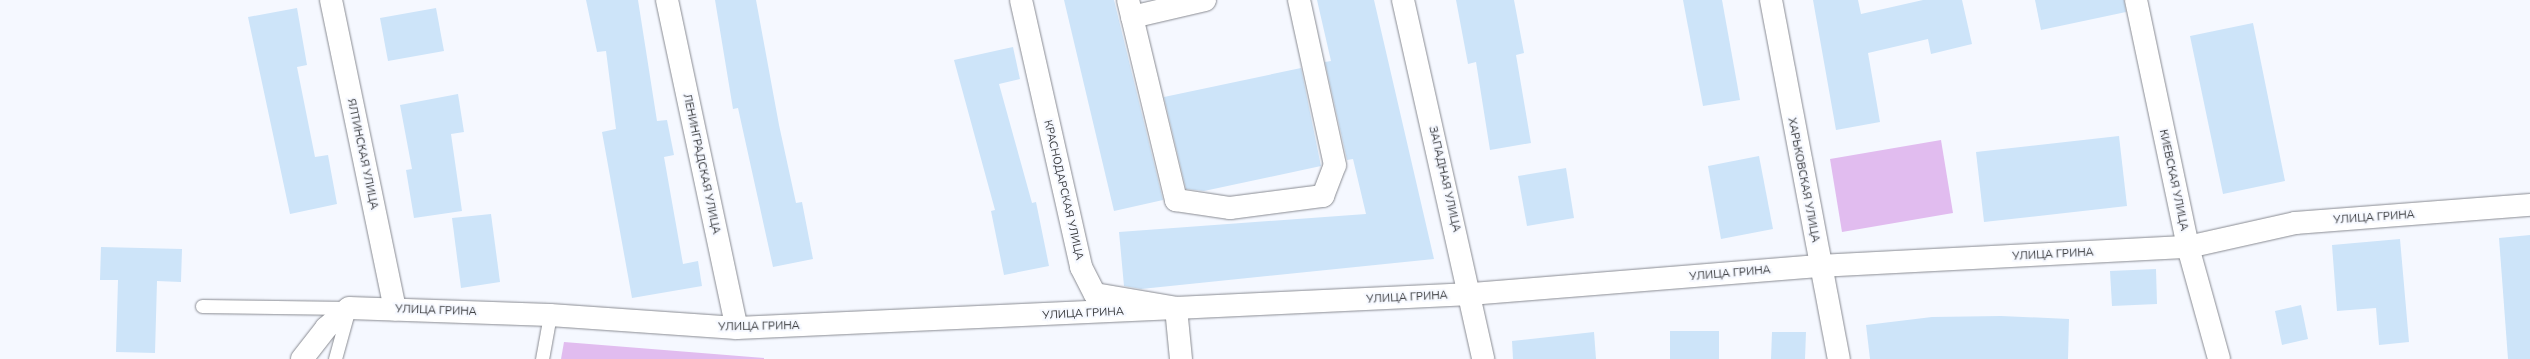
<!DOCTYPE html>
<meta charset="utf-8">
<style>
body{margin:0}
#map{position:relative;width:2530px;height:359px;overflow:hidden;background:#f5f8ff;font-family:Mulish,sans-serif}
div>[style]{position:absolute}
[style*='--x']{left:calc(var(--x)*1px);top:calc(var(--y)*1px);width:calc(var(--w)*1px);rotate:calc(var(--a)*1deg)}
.green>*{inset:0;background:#e1bcef}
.building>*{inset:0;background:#cde4f9}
.roads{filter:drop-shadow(0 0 1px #898b92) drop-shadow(0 0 1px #898b92)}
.lane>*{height:13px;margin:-6.5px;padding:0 6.5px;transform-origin:6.5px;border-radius:6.5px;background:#fff}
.street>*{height:22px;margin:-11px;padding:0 11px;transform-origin:11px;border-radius:11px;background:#fff}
span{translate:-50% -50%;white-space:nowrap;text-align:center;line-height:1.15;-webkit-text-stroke:3.5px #f5f8ff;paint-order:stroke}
.street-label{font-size:11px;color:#37383b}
</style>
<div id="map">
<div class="green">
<div style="clip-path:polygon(1941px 140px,1953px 213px,1842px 232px,1830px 159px)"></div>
<div style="clip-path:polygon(564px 342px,764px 358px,764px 359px,561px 359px)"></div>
</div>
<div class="building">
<div style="clip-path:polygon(586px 0,638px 0,657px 121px,667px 120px,674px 155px,664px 157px,683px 264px,698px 261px,702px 286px,632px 298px,602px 132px,616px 129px,606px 51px,597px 52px)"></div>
<div style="clip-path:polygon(715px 0,756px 0,779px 125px,796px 203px,802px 202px,813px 259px,773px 267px,738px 108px,733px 109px)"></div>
<div style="clip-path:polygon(1064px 0,1114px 0,1163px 200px,1114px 211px)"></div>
<div style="clip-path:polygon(1317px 0,1374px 0,1434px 259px,1141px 289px,1124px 286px,1119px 232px,1366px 214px,1353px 159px,1347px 160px,1325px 62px,1331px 61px)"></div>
<div style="clip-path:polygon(1456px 0,1514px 0,1524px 53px,1516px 55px,1531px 143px,1490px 150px,1476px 62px,1468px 64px)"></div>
<div style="clip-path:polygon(1683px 0,1722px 0,1740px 100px,1703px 106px)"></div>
<div style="clip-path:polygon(1813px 0,1858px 0,1861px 14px,1923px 0,1962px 0,1972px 44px,1931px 54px,1928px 39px,1868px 53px,1880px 122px,1836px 130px)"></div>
<div style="clip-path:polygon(2035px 0,2124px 0,2126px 12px,2041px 30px)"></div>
<div style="clip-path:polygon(297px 8px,307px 65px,297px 67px,315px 157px,328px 155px,337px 204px,290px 214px,248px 17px)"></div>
<div style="clip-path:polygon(436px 8px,444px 51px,388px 61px,380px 18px)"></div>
<div style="clip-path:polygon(2253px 23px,2285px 181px,2223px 194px,2190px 36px)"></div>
<div style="clip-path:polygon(1013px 47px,1020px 79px,999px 84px,1032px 203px,1036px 202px,1049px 266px,1004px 275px,991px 211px,995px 210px,954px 60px)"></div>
<div style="clip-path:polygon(1301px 68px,1321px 166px,1204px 191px,1186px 189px,1164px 97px)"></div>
<div style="clip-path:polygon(458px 94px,464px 132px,451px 134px,462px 211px,414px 218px,406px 170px,412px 169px,400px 105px)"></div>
<div style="clip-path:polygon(2119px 136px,2127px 206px,1984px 222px,1976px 152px)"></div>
<div style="clip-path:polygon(1759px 156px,1773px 229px,1721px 239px,1708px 166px)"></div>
<div style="clip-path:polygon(1566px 168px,1574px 218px,1527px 226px,1518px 176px)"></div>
<div style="clip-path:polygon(491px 214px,500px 282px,461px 288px,452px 218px)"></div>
<div style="clip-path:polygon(2530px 235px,2530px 359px,2508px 359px,2499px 238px)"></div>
<div style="clip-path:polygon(2400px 239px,2409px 342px,2379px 345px,2376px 308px,2337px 311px,2332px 245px)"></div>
<div style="clip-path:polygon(101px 247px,182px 249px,181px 282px,157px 281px,155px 353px,116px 352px,118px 280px,100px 280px)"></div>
<div style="clip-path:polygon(2156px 269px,2157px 304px,2112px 306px,2110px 271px)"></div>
<div style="clip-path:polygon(2301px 305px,2308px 339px,2282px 345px,2275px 311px)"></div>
<div style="clip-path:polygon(2001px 316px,2069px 319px,2068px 359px,1870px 359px,1866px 325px,1932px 317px)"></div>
<div style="clip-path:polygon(1670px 331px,1719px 331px,1719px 359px,1670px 359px)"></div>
<div style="clip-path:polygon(1594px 332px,1596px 359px,1513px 359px,1512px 341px)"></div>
<div style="clip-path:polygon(1772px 332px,1806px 332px,1805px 359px,1771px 359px)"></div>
</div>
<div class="roads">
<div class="lane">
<div style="--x:202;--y:306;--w:147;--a:0.8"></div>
<div style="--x:349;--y:308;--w:53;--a:105.4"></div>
<div style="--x:542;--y:359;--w:45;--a:-79.7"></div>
</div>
<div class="street">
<div style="--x:331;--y:0;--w:316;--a:78.3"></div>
<div style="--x:667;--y:0;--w:335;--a:78"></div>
<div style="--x:1021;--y:0;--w:274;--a:77.3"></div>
<div style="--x:1081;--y:267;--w:30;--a:63"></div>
<div style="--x:1095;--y:294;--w:82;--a:9.8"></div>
<div style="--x:1176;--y:308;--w:51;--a:84.4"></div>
<div style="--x:1128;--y:0;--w:206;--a:76.5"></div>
<div style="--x:1176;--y:200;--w:55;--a:8.4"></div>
<div style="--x:1230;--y:208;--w:94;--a:-7.4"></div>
<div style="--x:1323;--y:196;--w:33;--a:-69"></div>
<div style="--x:1335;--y:165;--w:169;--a:-102.3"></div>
<div style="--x:1403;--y:0;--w:368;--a:77.4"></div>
<div style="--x:1771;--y:0;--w:365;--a:79.3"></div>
<div style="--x:2136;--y:0;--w:252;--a:78.1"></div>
<div style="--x:2188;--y:247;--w:116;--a:74.5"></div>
<div style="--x:1132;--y:17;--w:75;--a:-13.1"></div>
<div style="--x:302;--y:359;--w:39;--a:-52"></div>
<div style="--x:326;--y:328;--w:30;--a:-41"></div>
<div style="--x:349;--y:308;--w:201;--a:2"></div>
<div style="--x:550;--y:315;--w:187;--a:4"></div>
<div style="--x:737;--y:328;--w:439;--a:-2.6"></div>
<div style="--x:1176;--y:308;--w:295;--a:-2.7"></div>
<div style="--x:1471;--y:294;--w:350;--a:-4.6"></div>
<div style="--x:1820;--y:266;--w:368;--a:-3"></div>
<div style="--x:2188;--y:247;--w:110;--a:-12.6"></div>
<div style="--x:2295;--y:223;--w:236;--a:-4.4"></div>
</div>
</div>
<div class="street-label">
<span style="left:363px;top:154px;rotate:78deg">ЯЛТИНСКАЯ УЛИЦА</span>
<span style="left:702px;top:164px;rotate:78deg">ЛЕНИНГРАДСКАЯ УЛИЦА</span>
<span style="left:1445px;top:179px;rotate:77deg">ЗАПАДНАЯ УЛИЦА</span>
<span style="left:1804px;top:180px;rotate:79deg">ХАРЬКОВСКАЯ УЛИЦА</span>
<span style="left:2174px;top:180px;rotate:78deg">КИЕВСКАЯ УЛИЦА</span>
<span style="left:1064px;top:190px;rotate:77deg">КРАСНОДАРСКАЯ УЛИЦА</span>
<span style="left:2374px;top:217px;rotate:-4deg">УЛИЦА ГРИНА</span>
<span style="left:2053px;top:254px;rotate:-3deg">УЛИЦА ГРИНА</span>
<span style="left:1730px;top:273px;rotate:-5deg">УЛИЦА ГРИНА</span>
<span style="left:1407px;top:297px;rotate:-3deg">УЛИЦА ГРИНА</span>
<span style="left:436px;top:310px;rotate:2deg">УЛИЦА ГРИНА</span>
<span style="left:1083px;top:313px;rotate:-3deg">УЛИЦА ГРИНА</span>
<span style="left:759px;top:326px;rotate:-1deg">УЛИЦА ГРИНА</span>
</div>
</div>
